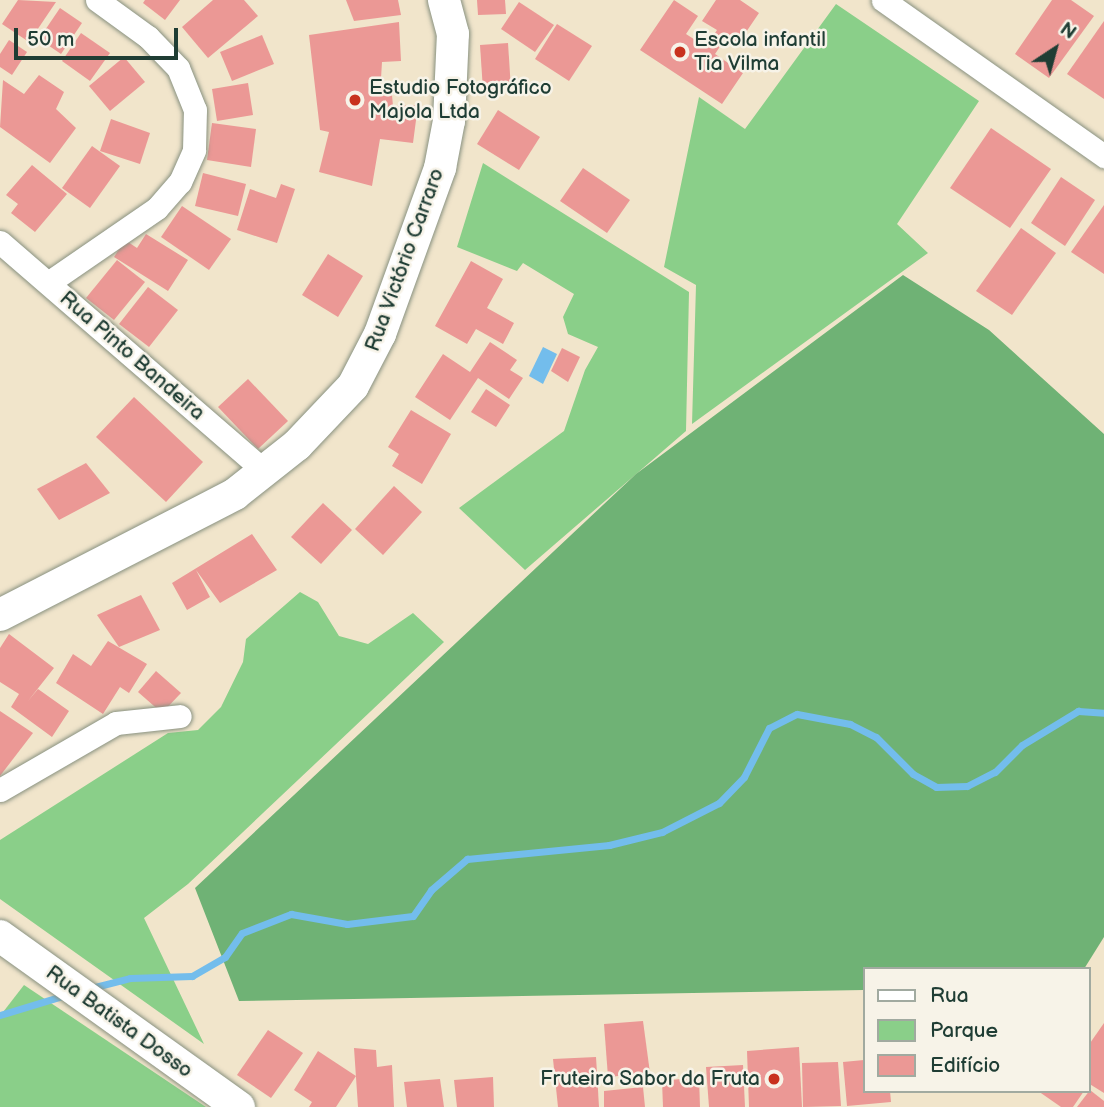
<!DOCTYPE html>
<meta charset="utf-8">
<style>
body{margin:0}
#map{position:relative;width:1104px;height:1107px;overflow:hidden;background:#f1e5cb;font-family:"Balsamiq Sans",sans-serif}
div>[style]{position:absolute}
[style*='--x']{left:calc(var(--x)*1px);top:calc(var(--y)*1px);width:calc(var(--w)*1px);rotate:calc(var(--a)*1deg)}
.green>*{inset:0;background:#8acf89}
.forest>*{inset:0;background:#6fb275}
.water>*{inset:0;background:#73bdec}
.stream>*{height:7px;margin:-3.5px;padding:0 3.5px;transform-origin:3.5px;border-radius:3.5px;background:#73bdec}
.building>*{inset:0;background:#eb9895}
.roads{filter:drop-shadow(0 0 2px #889180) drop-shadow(0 0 2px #889180)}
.minor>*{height:23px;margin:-11.5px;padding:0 11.5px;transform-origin:11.5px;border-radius:11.5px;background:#fff}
.secondary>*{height:32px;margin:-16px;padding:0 16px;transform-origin:16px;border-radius:16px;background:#fff}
.dots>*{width:19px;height:19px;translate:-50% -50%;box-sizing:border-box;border:4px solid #f7f3e8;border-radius:50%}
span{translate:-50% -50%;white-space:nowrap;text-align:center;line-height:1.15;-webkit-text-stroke:5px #f7f3e8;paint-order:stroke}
.poi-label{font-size:21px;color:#1f3d34}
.left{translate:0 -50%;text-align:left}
.right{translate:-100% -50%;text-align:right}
.street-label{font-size:21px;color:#1f3d34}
.legend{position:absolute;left:863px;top:967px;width:228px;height:126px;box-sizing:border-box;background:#f7f3e8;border:2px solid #a1aaa0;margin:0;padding:9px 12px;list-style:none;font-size:21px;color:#1f3d34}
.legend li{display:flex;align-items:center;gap:14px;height:35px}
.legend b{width:35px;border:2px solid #a1aaa0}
.north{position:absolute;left:1020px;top:14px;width:70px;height:70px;-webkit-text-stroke:5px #f7f3e8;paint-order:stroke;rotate:36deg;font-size:19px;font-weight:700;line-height:28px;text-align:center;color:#1f3d34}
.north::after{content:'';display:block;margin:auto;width:24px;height:32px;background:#1f3d34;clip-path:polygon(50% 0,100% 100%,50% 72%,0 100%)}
.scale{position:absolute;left:14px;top:28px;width:164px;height:32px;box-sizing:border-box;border:4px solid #1f3d34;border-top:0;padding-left:9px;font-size:21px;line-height:24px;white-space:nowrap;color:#1f3d34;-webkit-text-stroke:5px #f7f3e8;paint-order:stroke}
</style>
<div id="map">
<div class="green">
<div style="clip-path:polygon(836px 4px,979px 101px,897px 224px,928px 253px,692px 424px,696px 285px,664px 267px,699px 97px,745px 129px)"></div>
<div style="clip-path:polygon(483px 163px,689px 292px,686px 431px,525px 570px,459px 508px,564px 431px,585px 370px,598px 347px,568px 334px,563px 317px,574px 294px,523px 263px,517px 271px,457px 247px)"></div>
<div style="clip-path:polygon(300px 592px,318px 602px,339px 636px,368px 644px,413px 613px,444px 642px,188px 884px,144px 918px,204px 1044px,0 899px,0 840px,168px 733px,198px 730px,221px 707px,243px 662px,246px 639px)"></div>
<div style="clip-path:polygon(24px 985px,206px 1107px,0 1107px,0 1016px)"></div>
</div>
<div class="forest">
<div style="clip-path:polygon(903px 275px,989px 330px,1104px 434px,1104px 937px,1084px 969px,864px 969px,864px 990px,239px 1001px,195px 888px,636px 474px)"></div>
</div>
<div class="water">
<div style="clip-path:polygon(543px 347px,557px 354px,543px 384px,529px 376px)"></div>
</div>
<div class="stream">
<div style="--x:91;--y:988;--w:40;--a:-14.4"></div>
<div style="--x:130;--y:978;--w:62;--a:-1.8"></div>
<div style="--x:192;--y:976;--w:38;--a:-30"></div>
<div style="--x:225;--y:957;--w:29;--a:-55"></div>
<div style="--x:242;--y:933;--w:53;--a:-21.2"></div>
<div style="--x:291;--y:914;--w:57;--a:10.1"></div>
<div style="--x:347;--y:924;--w:66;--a:-6.9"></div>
<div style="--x:413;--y:916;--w:32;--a:-55"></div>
<div style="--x:431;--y:890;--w:48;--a:-40.7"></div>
<div style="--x:467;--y:859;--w:143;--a:-5.6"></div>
<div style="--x:609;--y:845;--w:55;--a:-13.8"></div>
<div style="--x:662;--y:832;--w:64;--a:-27"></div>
<div style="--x:719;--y:803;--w:36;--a:-46"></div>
<div style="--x:744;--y:777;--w:55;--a:-63"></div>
<div style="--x:769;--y:728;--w:31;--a:-27"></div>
<div style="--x:797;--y:714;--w:54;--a:10.7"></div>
<div style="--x:850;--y:724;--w:29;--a:27"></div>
<div style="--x:876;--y:737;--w:52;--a:45"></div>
<div style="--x:913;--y:774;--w:26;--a:29"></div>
<div style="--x:936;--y:787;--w:31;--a:-2"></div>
<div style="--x:967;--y:786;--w:31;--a:-27"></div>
<div style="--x:995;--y:772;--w:38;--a:-45"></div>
<div style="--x:1022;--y:745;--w:66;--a:-31.3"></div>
<div style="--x:1078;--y:711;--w:26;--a:4"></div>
<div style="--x:0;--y:1015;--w:69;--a:-16.9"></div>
</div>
<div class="building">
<div style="clip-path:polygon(18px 0,56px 2px,29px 42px,2px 24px)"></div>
<div style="clip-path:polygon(145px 0,180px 0,165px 20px,143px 3px)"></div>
<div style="clip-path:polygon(213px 0,244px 0,258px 16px,208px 58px,182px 27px)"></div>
<div style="clip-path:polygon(346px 0,398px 0,401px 15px,354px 21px)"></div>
<div style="clip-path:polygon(477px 0,505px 0,506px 14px,478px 15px)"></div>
<div style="clip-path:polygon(674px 0,698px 16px,686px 34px,706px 47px,717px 30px,702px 21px,716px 0,740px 0,759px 13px,738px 44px,727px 36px,715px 54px,743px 73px,722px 104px,640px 50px)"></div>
<div style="clip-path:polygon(1052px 0,1071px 0,1094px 16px,1049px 78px,1015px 54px)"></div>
<div style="clip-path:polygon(519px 2px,554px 25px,535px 52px,501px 29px)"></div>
<div style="clip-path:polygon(60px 8px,82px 23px,61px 54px,39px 39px)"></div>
<div style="clip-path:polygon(1104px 21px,1104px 99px,1067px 74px)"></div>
<div style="clip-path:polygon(399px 22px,401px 61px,382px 62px,380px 95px,392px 95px,393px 106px,418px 105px,413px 143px,380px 139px,372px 186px,319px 172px,329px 132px,320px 130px,309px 35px)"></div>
<div style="clip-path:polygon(557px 24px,592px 46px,569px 81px,535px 59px)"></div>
<div style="clip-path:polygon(81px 33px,110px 53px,90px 81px,62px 61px)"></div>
<div style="clip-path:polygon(262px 35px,274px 64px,232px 81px,220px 52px)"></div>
<div style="clip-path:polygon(9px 40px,27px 52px,12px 75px,0 67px,0 54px)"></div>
<div style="clip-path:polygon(508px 43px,511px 89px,483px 90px,480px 45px)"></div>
<div style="clip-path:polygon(124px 57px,145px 82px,110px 111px,89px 86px)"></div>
<div style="clip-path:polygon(39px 75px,64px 92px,56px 109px,76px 128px,50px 163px,0 127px,3px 80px,24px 94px)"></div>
<div style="clip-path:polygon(248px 83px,253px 115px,217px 121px,212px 89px)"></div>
<div style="clip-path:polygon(498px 110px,540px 137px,519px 170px,477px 144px)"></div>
<div style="clip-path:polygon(111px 119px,150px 133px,140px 164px,100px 151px)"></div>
<div style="clip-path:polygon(212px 123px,256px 129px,251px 167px,207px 160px)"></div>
<div style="clip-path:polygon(991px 128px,1051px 169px,1010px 228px,950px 188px)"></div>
<div style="clip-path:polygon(92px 146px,120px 166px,90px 208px,62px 188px)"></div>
<div style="clip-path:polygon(32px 165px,67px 194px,35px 232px,11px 213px,18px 204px,6px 195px)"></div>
<div style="clip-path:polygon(583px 168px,630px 200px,607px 233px,560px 201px)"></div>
<div style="clip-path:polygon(203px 173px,246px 184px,238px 216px,195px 206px)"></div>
<div style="clip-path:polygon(1061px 177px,1095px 200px,1065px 246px,1031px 223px)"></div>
<div style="clip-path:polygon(281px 184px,295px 189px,277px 243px,237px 230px,250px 189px,276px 198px)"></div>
<div style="clip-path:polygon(1104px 205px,1104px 274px,1071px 252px)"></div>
<div style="clip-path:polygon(182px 206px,231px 239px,209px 270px,161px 237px)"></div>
<div style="clip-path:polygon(1021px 228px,1056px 253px,1012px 315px,976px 291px)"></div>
<div style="clip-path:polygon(146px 234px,188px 260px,168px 291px,114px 257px,125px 240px,137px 248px)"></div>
<div style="clip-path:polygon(328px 254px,363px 276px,338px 317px,302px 295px)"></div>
<div style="clip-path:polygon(117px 260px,145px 282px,114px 320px,86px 298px)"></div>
<div style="clip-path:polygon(471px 261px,503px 279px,487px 308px,514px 323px,503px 344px,476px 329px,467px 344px,435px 326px)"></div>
<div style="clip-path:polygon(148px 287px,178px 310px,149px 347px,119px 324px)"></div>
<div style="clip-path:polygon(490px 342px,517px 360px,510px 370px,523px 378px,509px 399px,478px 378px,450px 420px,415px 397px,443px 354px,470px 372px)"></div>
<div style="clip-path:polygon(562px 348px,580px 357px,568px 382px,551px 371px)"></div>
<div style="clip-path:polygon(248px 379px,288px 421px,258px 449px,218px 407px)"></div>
<div style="clip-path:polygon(486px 389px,510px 405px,496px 427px,471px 412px)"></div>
<div style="clip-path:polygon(134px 397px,203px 462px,166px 502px,96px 437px)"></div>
<div style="clip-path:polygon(411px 410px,451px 434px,422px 484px,392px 466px,399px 454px,388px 447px)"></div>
<div style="clip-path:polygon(86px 463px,110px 493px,59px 520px,37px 489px)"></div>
<div style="clip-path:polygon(394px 486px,422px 512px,383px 555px,355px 529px)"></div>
<div style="clip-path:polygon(323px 503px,352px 530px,321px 564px,291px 537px)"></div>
<div style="clip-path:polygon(252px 534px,277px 570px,220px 603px,196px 570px,210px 597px,187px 610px,172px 583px)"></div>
<div style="clip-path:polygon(141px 595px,160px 630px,119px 647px,97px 615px)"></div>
<div style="clip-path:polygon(9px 634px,54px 668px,28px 701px,38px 689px,69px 711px,52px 737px,11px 707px,19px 694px,0 682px,0 648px)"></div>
<div style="clip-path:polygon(108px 641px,147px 664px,129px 693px,120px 687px,103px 714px,56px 683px,73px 654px,91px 666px)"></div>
<div style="clip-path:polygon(156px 671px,181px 693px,162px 713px,138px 692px)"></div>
<div style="clip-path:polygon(0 711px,33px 733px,0 776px)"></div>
<div style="clip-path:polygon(643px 1021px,650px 1073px,608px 1077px,604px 1024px)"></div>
<div style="clip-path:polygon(1104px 1023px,1104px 1093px,1088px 1083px,1088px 1046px)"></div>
<div style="clip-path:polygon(268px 1030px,303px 1053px,271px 1098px,237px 1075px)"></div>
<div style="clip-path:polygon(799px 1047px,802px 1107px,749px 1107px,747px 1051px)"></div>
<div style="clip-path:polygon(354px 1048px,376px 1050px,377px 1067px,392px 1065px,394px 1107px,358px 1107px)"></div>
<div style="clip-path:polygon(318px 1051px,356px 1076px,336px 1107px,309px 1107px,312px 1102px,294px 1090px)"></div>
<div style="clip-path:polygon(596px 1057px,599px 1107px,558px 1107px,553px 1059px)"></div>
<div style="clip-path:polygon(864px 1060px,864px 1091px,890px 1091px,891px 1102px,847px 1106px,843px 1062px)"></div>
<div style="clip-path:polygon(838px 1062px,841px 1106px,803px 1107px,802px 1063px)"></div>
<div style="clip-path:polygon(743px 1065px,745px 1107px,709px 1107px,706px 1067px)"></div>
<div style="clip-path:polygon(493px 1077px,494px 1107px,457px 1107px,454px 1080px)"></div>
<div style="clip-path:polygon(699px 1077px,700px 1107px,663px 1107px,662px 1081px)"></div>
<div style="clip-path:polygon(440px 1079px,444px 1107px,407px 1107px,404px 1082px)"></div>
<div style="clip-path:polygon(643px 1087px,645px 1107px,604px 1107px,604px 1091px)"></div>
<div style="clip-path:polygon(1090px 1090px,1104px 1101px,1104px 1107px,1077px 1107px)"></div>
<div style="clip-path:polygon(1038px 1091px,1084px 1091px,1073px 1107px,1061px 1107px)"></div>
</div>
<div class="roads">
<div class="minor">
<div style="--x:883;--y:0;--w:271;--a:35.2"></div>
<div style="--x:0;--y:242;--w:349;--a:40.9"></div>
<div style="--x:48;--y:283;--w:132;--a:-34.5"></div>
<div style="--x:157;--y:208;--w:35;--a:-49"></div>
<div style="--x:180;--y:182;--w:35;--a:-66"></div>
<div style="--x:194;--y:150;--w:40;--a:-88.6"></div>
<div style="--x:195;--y:110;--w:45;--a:-112"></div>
<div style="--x:178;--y:68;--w:43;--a:-134.1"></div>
<div style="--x:148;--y:37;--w:63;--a:-144"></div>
<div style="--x:0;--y:790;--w:134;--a:-30"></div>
<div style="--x:116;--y:723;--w:64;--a:-6.2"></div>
</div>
<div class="secondary">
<div style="--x:0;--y:615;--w:264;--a:-27.2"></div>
<div style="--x:235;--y:494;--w:79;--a:-38.3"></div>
<div style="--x:297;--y:445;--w:81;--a:-46.5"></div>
<div style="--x:353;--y:386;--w:59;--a:-62.6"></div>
<div style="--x:380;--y:334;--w:177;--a:-70.1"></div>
<div style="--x:440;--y:168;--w:48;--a:-79.2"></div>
<div style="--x:449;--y:121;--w:87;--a:-87.4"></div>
<div style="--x:453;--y:34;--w:35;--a:-105"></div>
<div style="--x:0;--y:936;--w:294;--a:35.6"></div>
</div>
</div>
<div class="dots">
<div style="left:680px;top:52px;background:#c8321e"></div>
<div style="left:355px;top:100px;background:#c8321e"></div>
<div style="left:774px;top:1079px;background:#c8321e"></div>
</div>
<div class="poi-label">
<span class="left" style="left:694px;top:52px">Escola infantil<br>Tia Vilma</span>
<span class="left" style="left:369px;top:100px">Estudio Fotográfico<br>Majola Ltda</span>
<span class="right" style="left:760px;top:1079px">Fruteira Sabor da Fruta</span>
</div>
<div class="street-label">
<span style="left:405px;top:260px;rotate:-70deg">Rua Victório Carraro</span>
<span style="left:132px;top:356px;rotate:41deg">Rua Pinto Bandeira</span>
<span style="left:119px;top:1022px;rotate:36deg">Rua Batista Dosso</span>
</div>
<ul class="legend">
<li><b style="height:9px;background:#fff"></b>Rua</li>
<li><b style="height:19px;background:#8acf89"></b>Parque</li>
<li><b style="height:19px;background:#eb9895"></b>Edifício</li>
</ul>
<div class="north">N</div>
<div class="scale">50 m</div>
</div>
